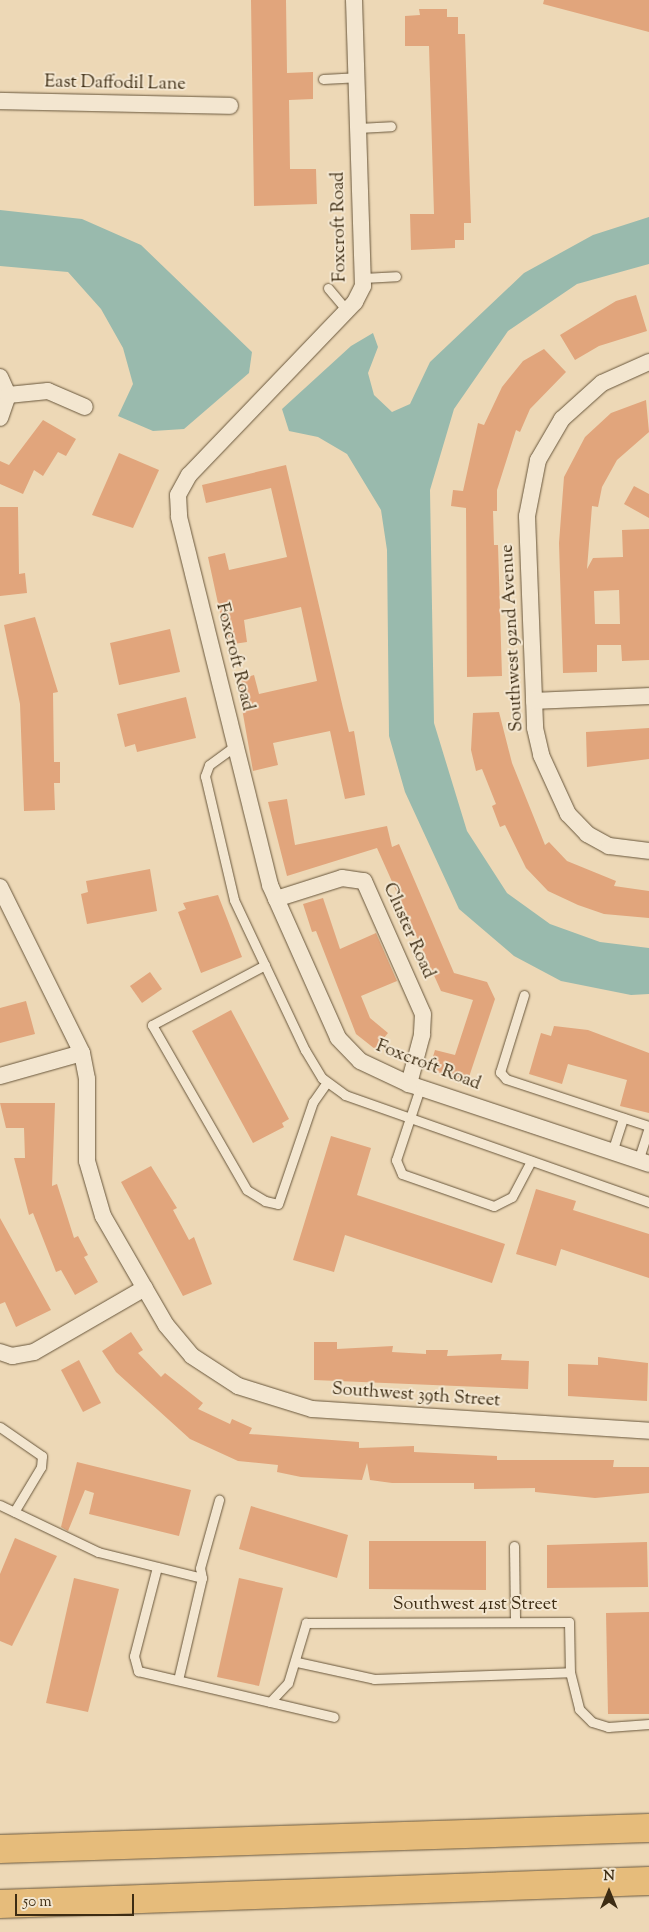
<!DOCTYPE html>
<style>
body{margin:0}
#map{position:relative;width:649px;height:1932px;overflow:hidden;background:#edd8b6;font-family:"Sorts Mill Goudy",serif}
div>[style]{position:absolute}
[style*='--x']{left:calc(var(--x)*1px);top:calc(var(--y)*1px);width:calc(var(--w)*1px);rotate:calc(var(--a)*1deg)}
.water>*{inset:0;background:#99baad}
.building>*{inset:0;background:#e1a57c}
.roads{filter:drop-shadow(0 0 1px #69573c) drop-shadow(0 0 1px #69573c)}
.lane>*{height:9px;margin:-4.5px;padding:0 4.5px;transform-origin:4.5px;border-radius:4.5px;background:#f3e6d0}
.street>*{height:16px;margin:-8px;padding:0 8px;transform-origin:8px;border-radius:8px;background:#f3e6d0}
.highway>*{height:28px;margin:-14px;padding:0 14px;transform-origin:14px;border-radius:14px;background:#e6bc7b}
span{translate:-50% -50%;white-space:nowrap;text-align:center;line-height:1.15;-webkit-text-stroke:4px #f3e6d0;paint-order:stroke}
.street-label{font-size:18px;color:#3d2c13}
.north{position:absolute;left:584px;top:1867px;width:50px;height:50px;-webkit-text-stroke:4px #f3e6d0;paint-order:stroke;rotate:0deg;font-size:14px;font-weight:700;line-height:20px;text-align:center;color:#3d2c13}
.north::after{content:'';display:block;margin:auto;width:18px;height:22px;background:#3d2c13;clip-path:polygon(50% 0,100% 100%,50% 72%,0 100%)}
.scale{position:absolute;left:15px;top:1894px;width:119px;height:22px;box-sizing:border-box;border:2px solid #3d2c13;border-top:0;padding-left:6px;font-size:15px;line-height:18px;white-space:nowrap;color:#3d2c13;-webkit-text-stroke:4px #f3e6d0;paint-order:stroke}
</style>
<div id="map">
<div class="water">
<div style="clip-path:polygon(0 210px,82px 219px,141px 245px,252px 352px,249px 373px,184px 429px,153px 431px,118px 416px,133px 384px,123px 348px,101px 309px,68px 272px,0 266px)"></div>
<div style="clip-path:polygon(649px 217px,649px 264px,577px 284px,508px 331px,454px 409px,430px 490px,434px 723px,467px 831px,507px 893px,550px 924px,600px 942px,649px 948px,649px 994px,631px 995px,561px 981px,514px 956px,459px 909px,405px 792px,389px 736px,387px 550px,381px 510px,347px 454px,318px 437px,289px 431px,282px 409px,351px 346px,373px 333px,378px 347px,368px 373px,374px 395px,392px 412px,410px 404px,430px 362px,524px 273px,593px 235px)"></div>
</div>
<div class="building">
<div style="clip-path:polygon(251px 0,286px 0,287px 73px,313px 72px,313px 99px,289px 100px,290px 169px,316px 169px,317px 204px,254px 206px)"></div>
<div style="clip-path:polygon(544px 0,649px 0,649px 32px,543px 4px)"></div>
<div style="clip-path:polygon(419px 9px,447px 9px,447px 17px,458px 17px,458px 34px,465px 34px,471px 223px,464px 223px,464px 240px,455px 240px,455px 248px,411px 250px,410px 214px,434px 214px,429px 46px,405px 46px,405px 16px,420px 15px)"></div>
<div style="clip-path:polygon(636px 295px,647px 331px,599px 346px,575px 360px,560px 335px,616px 301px)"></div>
<div style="clip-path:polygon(544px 349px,566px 372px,530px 409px,520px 432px,516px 430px,497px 490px,497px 511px,493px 511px,494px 545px,498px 545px,502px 676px,467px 677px,466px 508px,451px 506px,453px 490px,463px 491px,478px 423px,484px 425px,502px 387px,523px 361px)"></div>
<div style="clip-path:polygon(evenodd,646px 400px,649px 432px,617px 460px,602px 487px,598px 507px,592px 506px,587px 569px,593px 558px,623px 557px,622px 530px,649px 529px,649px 660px,622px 661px,621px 645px,597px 645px,597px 672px,563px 673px,559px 543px,564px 477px,585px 437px,611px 413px,646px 400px,619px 590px,620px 624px,595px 624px,594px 591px,619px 590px)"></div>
<div style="clip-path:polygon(43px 420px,76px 439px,66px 456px,58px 452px,43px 476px,34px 470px,23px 494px,0 484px,0 461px,9px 465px)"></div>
<div style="clip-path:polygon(119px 453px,159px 470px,133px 528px,92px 515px)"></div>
<div style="clip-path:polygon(286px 465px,343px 708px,349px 732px,354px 731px,365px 795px,345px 799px,330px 731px,273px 743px,278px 765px,253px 771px,237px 680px,254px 675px,259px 694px,317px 681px,301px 607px,244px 620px,247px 642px,227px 645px,208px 557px,225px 553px,229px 570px,287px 557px,271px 488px,206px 503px,202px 485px)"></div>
<div style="clip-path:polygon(634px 486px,649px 494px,649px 518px,624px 504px)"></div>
<div style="clip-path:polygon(0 507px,18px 507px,19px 574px,25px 573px,27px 593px,0 596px)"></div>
<div style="clip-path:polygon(35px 617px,58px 692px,53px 693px,54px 762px,60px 762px,60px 783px,54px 783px,55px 810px,24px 811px,20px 704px,4px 625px)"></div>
<div style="clip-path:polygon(170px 629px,180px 672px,119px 685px,110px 643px)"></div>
<div style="clip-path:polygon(186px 697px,196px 738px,137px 752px,135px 744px,125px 747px,117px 714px)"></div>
<div style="clip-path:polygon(499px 712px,512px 763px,545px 845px,549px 842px,567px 861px,616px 881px,614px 886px,649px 891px,649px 918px,604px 914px,578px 905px,548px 891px,526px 868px,505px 825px,500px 827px,492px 806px,496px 804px,482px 769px,476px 771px,471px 750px,473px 713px)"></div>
<div style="clip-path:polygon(649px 728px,649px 759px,587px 767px,586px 732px)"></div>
<div style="clip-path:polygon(287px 799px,295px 845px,387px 826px,392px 847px,399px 844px,454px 973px,487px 982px,495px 999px,468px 1080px,429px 1070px,435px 1050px,455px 1055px,473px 1000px,441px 991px,377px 848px,287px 876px,268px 802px)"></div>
<div style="clip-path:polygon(150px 869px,157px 911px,87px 924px,81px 894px,88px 892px,86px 881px)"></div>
<div style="clip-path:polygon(218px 895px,242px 957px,201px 973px,178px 912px,186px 909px,183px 903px)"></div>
<div style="clip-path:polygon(323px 898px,340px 949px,376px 933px,397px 981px,361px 996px,370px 1018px,388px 1033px,375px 1049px,356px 1034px,316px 931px,312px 932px,303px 904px)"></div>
<div style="clip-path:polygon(150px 972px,162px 989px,142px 1003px,130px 986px)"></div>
<div style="clip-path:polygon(26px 1001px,35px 1034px,0 1043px,0 1008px)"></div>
<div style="clip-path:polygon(231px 1010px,289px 1119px,282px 1123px,284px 1127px,253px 1143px,192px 1031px)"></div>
<div style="clip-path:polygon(554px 1026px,588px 1030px,649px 1053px,649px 1113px,620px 1106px,627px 1080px,568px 1064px,562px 1084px,529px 1074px,541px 1033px,551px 1036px)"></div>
<div style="clip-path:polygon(0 1103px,55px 1103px,52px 1186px,57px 1184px,74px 1238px,78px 1236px,88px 1255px,84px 1257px,98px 1282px,75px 1295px,61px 1270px,56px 1272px,33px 1213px,29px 1215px,14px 1158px,25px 1158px,24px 1128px,6px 1128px)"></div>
<div style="clip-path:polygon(331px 1136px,371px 1148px,357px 1195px,505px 1244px,492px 1283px,345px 1235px,334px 1272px,293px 1260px)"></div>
<div style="clip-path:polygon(151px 1166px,177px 1208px,173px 1210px,189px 1240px,194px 1237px,212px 1284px,183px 1296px,121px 1182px)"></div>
<div style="clip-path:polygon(536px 1189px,576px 1201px,573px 1210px,649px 1234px,649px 1278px,561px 1249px,556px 1266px,516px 1254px)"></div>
<div style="clip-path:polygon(0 1218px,51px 1310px,16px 1327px,5px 1302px,0 1304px)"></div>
<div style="clip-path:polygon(131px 1332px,143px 1350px,138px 1353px,161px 1377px,165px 1373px,203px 1403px,198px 1409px,230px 1424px,232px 1419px,252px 1428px,249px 1434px,359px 1442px,359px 1448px,414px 1446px,414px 1452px,497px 1456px,497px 1460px,614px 1460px,613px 1467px,649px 1467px,649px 1493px,595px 1498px,535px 1492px,535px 1488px,474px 1489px,474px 1483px,392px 1483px,370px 1480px,367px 1463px,362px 1480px,301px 1477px,277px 1472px,278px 1465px,238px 1461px,190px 1439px,116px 1372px,102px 1351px)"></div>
<div style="clip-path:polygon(314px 1342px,337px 1342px,337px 1349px,393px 1346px,392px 1352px,426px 1354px,426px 1350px,448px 1350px,447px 1356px,502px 1354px,501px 1360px,529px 1361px,528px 1389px,314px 1380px)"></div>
<div style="clip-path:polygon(598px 1357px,648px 1363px,647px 1401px,568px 1396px,568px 1364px,598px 1365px)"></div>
<div style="clip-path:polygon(79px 1360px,101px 1403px,83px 1412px,61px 1370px)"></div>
<div style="clip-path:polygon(77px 1462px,191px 1490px,179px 1536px,89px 1514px,94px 1493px,85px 1490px,68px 1531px,61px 1527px)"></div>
<div style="clip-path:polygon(251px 1506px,348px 1535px,337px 1578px,239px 1549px)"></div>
<div style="clip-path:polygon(15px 1538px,57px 1556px,12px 1646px,0 1641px,0 1574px)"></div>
<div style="clip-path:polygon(369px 1541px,486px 1541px,486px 1590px,369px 1589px)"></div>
<div style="clip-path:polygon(647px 1542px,648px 1587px,547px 1588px,547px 1545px)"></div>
<div style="clip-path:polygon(74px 1578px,119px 1589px,88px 1712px,46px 1703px)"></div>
<div style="clip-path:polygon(239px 1578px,283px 1588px,259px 1686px,217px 1677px)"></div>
<div style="clip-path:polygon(649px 1612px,649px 1714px,608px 1714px,606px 1613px)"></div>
</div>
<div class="roads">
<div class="lane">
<div style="--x:323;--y:79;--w:33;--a:-3"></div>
<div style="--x:358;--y:128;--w:33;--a:-3"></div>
<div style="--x:363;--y:278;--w:33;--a:-3"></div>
<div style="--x:328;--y:288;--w:30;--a:50"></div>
<div style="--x:235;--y:746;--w:32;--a:144"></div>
<div style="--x:209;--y:765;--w:12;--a:110"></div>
<div style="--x:205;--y:776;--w:127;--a:76.8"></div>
<div style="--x:234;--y:900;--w:166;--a:64.7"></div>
<div style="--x:305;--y:1050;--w:33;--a:59"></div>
<div style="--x:322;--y:1078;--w:29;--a:36"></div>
<div style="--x:345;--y:1095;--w:322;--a:19.4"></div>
<div style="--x:265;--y:965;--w:128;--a:152"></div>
<div style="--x:152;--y:1025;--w:190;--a:60.1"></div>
<div style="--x:247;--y:1190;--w:21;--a:31"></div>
<div style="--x:265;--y:1201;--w:13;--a:13"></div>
<div style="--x:278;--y:1204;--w:108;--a:-71.1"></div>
<div style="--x:313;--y:1102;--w:24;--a:-55"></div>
<div style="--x:524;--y:995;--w:81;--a:107.3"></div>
<div style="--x:500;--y:1072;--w:9;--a:49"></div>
<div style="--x:506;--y:1079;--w:151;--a:18.2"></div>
<div style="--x:420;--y:1088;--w:76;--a:108.4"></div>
<div style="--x:396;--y:1160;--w:15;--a:67"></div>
<div style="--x:402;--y:1174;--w:97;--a:19.2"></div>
<div style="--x:494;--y:1206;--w:20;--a:-27"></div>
<div style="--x:512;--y:1197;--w:41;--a:-62.2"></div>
<div style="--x:612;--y:1152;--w:36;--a:-72"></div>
<div style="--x:638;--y:1161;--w:36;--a:-72"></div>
<div style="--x:0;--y:1427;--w:51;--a:34.6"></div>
<div style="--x:42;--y:1456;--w:11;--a:95"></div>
<div style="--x:41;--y:1467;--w:52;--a:121"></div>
<div style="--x:0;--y:1505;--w:109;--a:25.6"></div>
<div style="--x:98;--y:1552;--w:107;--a:14"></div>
<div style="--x:514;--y:1546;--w:76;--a:89.2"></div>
<div style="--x:157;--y:1567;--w:92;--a:104.5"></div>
<div style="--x:134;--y:1656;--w:16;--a:75"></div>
<div style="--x:138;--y:1671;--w:201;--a:13.2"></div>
<div style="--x:297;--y:1662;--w:79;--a:12.4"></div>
<div style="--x:374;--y:1679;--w:196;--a:-2"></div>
<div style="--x:178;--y:1680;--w:105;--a:-76.8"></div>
<div style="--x:202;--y:1578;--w:10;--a:-101"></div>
<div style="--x:200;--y:1568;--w:71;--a:-74.4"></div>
<div style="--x:270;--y:1702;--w:26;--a:-47"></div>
<div style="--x:288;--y:1683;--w:63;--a:-73.3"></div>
<div style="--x:306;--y:1623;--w:263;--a:-0.2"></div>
<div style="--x:569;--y:1622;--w:50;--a:88.9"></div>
<div style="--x:570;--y:1672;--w:38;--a:76"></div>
<div style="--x:579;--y:1709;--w:18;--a:45"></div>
<div style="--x:592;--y:1722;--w:17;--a:17"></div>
<div style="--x:608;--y:1727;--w:41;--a:-4.2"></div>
</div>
<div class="street">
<div style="--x:354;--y:0;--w:286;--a:88.2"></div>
<div style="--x:363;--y:286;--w:18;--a:117"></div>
<div style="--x:355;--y:302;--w:240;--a:133.8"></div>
<div style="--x:189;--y:475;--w:23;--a:119"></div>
<div style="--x:178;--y:495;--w:22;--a:87"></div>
<div style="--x:179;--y:517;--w:379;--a:76.1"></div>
<div style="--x:270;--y:885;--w:167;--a:66"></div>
<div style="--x:338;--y:1038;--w:32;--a:46"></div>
<div style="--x:360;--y:1061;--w:54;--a:25.1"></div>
<div style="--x:409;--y:1084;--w:253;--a:18.4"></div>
<div style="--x:0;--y:101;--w:230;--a:1.2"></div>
<div style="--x:649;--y:362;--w:51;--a:155.9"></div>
<div style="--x:602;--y:383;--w:54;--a:138"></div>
<div style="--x:562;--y:419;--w:48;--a:120.3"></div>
<div style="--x:538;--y:460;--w:57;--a:101.1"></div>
<div style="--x:527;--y:516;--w:212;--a:87.8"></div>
<div style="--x:535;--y:728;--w:28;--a:77"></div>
<div style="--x:541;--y:755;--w:65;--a:65.4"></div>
<div style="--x:568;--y:814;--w:28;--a:46"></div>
<div style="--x:587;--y:834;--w:25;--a:29"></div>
<div style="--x:609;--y:846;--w:40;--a:7.1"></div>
<div style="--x:0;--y:377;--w:20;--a:66"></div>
<div style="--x:8;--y:395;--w:24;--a:109"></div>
<div style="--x:8;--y:395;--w:40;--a:-5.7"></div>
<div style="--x:48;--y:391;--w:40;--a:23.4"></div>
<div style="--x:534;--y:701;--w:115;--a:-2.5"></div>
<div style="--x:0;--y:887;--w:185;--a:63.7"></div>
<div style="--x:82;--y:1053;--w:26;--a:79"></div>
<div style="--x:87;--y:1079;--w:82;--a:90"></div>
<div style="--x:87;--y:1161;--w:57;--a:73.8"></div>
<div style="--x:103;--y:1216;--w:126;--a:60"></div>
<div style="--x:166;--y:1325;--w:40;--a:50"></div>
<div style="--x:192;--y:1356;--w:55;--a:33.1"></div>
<div style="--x:238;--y:1386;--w:77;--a:17.3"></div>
<div style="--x:312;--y:1409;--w:338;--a:3.7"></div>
<div style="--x:276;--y:899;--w:69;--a:-17.7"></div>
<div style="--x:342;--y:878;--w:22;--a:8"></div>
<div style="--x:364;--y:881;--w:145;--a:66.1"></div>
<div style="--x:423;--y:1014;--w:21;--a:93"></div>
<div style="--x:422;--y:1035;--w:51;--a:104.9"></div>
<div style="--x:0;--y:1076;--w:85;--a:-15.7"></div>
<div style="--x:0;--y:1352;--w:13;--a:18"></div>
<div style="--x:12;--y:1356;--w:22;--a:-10"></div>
<div style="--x:34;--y:1352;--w:128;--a:-30"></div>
</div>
<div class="highway">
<div style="--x:0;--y:1849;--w:649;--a:-1.85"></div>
<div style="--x:0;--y:1904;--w:649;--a:-2.03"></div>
</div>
</div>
<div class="street-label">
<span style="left:115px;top:84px;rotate:1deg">East Daffodil Lane</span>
<span style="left:340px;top:227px;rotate:-91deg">Foxcroft Road</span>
<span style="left:513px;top:638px;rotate:-93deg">Southwest 92nd Avenue</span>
<span style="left:234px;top:657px;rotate:76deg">Foxcroft Road</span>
<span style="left:408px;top:931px;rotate:66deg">Cluster Road</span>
<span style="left:428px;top:1066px;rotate:21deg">Foxcroft Road</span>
<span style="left:416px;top:1396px;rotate:4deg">Southwest 39th Street</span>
<span style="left:475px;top:1605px">Southwest 41st Street</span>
</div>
<div class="north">N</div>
<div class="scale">50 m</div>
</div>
